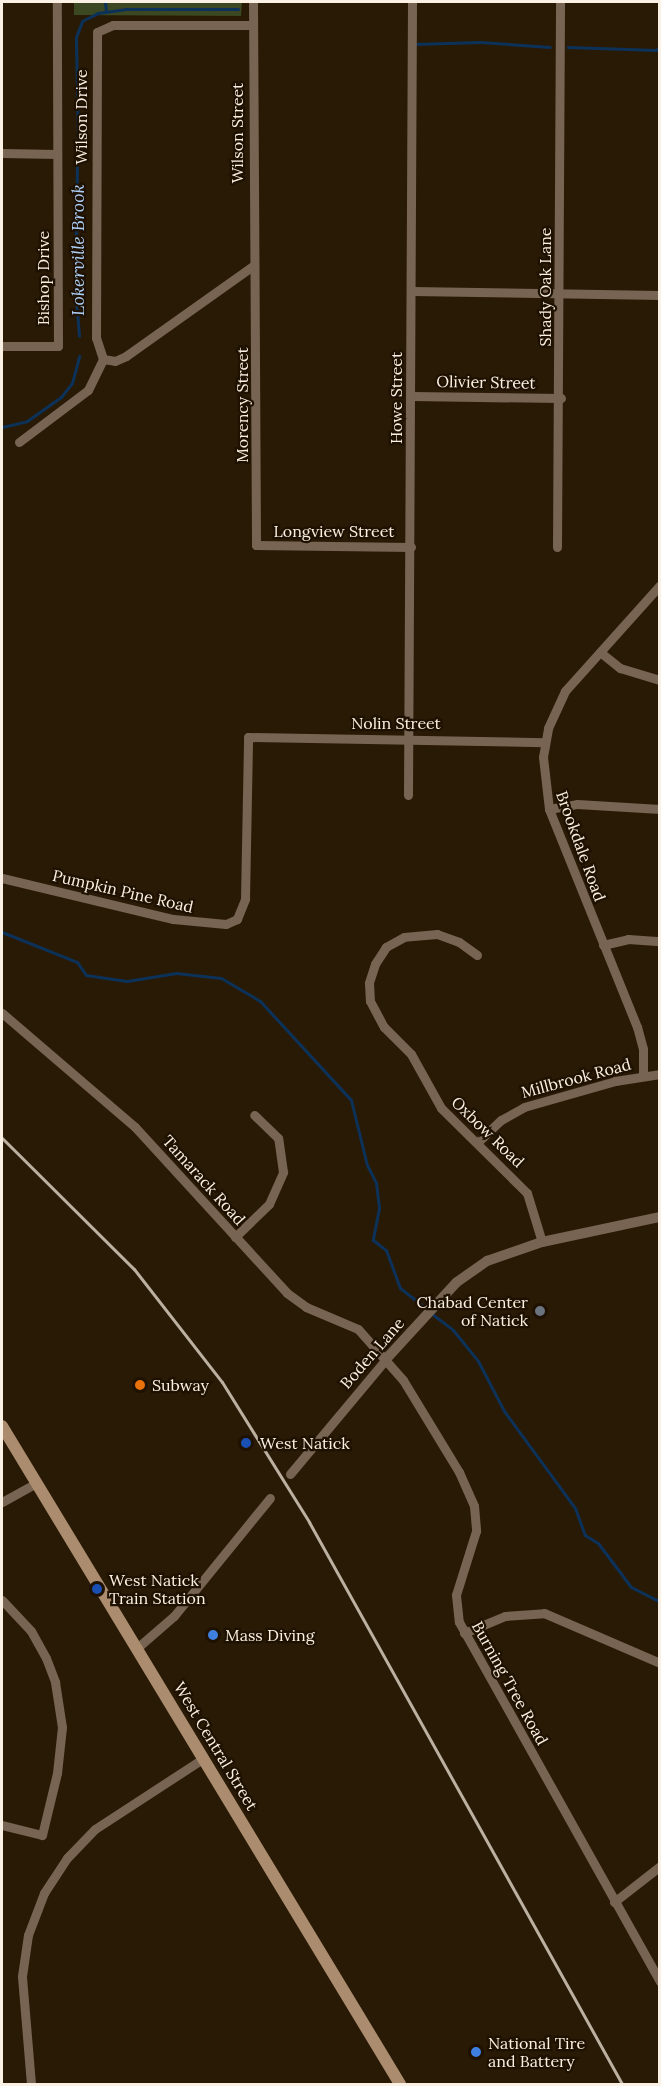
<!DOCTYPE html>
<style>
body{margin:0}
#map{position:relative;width:661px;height:2086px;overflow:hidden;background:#291a06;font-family:Lora,serif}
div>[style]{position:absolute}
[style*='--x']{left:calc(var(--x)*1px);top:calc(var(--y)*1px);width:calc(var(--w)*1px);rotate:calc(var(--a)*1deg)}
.green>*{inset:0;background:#3b4821}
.stream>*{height:3px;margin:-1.5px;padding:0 1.5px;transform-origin:1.5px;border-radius:1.5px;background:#0c325a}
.minor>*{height:9px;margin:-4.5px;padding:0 4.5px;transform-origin:4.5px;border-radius:4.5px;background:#776452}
.tertiary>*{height:10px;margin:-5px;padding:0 5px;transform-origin:5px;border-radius:5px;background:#776452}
.secondary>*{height:12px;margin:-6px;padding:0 6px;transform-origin:6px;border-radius:6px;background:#ab8c6e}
.rail>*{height:3px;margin:-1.5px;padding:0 1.5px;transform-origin:1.5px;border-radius:1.5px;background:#bcb0a1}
.dots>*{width:16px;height:16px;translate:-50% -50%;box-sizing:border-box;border:3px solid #1f1100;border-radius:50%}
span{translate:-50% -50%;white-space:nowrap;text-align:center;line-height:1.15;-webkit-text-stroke:4.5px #1f1100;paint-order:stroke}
.street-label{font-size:16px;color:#faf0e3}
.poi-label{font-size:16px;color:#faf0e3}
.right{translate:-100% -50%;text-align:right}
.left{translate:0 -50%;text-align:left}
.water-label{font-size:18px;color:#accef6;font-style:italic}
.frame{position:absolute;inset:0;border:3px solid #faf0e3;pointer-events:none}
</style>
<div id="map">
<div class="green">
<div style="clip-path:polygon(74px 2px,242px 2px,241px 16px,74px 15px)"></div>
</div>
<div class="stream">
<div style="--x:105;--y:2;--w:10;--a:84"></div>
<div style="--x:414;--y:44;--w:66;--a:-1.7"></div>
<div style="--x:480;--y:42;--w:70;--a:4.1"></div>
<div style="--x:568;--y:47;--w:88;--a:2"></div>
<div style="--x:656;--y:50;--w:5;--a:-37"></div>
<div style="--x:78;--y:145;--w:108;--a:-91.1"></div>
<div style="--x:76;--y:37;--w:17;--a:-69"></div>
<div style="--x:82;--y:21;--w:18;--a:-27"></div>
<div style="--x:98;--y:13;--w:27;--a:-8"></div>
<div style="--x:125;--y:9;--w:113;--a:0"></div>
<div style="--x:77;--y:163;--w:122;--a:90.9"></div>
<div style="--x:75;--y:285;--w:51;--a:85.5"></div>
<div style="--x:2;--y:427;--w:26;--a:-13"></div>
<div style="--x:27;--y:421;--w:42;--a:-35.2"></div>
<div style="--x:61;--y:397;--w:18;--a:-52"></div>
<div style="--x:72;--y:383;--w:28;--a:-75"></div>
<div style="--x:2;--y:932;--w:81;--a:21.8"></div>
<div style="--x:77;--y:962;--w:16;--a:55"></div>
<div style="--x:86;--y:975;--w:41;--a:8.3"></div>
<div style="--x:127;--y:981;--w:50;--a:-9.3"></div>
<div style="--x:176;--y:973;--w:45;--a:6.3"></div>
<div style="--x:221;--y:978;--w:45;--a:30.5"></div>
<div style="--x:260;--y:1001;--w:134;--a:47.4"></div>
<div style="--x:351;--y:1100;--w:67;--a:76.2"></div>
<div style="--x:367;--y:1165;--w:20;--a:63"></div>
<div style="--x:376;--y:1183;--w:25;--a:83"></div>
<div style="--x:379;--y:1208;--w:33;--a:101"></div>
<div style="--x:373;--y:1240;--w:16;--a:38"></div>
<div style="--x:386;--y:1250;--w:40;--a:69.8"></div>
<div style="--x:400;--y:1288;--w:34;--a:38"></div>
<div style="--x:432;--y:1314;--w:26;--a:37"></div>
<div style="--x:453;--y:1330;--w:40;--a:51"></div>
<div style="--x:478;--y:1361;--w:56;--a:62.5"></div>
<div style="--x:504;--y:1411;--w:120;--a:53.8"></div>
<div style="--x:575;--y:1508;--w:29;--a:70"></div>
<div style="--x:585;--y:1535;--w:15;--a:32"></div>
<div style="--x:598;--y:1543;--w:55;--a:53.1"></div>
<div style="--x:631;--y:1587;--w:33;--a:27"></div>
</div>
<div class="minor">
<div style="--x:253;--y:2;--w:543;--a:89.68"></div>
<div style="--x:256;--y:545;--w:155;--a:0.7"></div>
<div style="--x:2;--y:153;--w:55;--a:1"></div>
<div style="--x:412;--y:291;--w:248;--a:0.9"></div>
<div style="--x:2;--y:346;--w:56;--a:0"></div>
<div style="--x:58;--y:346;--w:344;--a:-90.2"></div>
<div style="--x:103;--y:359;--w:12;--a:9"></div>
<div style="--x:115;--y:361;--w:12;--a:-24"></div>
<div style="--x:126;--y:356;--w:157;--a:-35.4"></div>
<div style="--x:411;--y:396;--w:150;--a:0.8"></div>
<div style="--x:19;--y:442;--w:86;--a:-37"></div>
<div style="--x:88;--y:390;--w:34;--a:-64"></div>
<div style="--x:103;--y:359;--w:22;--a:-108"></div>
<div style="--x:96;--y:338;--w:306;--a:-89.8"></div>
<div style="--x:97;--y:32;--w:17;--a:-24"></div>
<div style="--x:113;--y:25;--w:140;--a:0"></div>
<div style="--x:557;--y:547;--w:545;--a:-89.68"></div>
<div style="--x:600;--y:652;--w:26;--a:39"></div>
<div style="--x:620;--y:668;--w:42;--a:16.7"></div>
<div style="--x:408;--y:795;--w:793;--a:-89.71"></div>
<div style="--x:549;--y:809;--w:28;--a:-10"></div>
<div style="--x:577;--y:804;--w:83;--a:3.4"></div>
<div style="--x:2;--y:878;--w:176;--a:13.5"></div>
<div style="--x:173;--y:919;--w:53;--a:5.4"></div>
<div style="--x:226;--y:924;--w:12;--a:-24"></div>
<div style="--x:237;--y:919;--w:22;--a:-68"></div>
<div style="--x:245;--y:899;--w:162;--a:-88.9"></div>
<div style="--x:248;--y:737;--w:296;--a:1"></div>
<div style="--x:603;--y:945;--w:26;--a:-13"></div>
<div style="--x:628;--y:939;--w:32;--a:4"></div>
<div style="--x:477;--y:955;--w:22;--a:-144"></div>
<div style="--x:459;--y:942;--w:23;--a:-160"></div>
<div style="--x:437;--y:934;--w:33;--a:175"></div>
<div style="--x:404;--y:937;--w:21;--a:151"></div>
<div style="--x:386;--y:947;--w:20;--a:123"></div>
<div style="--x:375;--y:964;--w:20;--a:108"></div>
<div style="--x:369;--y:983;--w:18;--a:87"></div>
<div style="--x:370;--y:1001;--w:30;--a:62"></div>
<div style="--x:384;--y:1027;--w:38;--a:45"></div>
<div style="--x:411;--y:1054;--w:62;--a:60.9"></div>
<div style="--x:441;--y:1108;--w:121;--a:44.7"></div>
<div style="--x:527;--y:1193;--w:51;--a:73"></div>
<div style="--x:2;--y:1013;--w:175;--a:40.6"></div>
<div style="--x:135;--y:1127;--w:225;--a:47.5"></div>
<div style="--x:287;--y:1293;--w:24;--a:36"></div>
<div style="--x:306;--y:1307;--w:56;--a:22.9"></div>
<div style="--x:358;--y:1329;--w:68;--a:48.6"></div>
<div style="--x:403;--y:1380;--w:108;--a:58.7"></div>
<div style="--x:459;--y:1472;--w:37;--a:66"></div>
<div style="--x:474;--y:1506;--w:25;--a:85"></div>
<div style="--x:476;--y:1531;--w:67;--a:107.4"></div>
<div style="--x:456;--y:1595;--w:27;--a:84"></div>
<div style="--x:459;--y:1622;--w:412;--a:60.8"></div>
<div style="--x:643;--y:1076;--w:27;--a:-90"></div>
<div style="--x:643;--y:1049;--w:23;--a:-105"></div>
<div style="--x:637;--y:1027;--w:235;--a:-112"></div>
<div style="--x:549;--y:809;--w:52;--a:-96.6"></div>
<div style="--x:543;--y:757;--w:29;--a:-80"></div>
<div style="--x:548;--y:728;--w:41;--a:-65.3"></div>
<div style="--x:565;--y:691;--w:142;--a:-48.1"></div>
<div style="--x:477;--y:1143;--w:33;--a:-44"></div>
<div style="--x:501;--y:1120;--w:26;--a:-29"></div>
<div style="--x:524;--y:1107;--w:95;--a:-15.9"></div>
<div style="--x:615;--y:1081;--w:46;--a:-8.8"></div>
<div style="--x:235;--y:1237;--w:47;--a:-44.1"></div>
<div style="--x:269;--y:1204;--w:35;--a:-66"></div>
<div style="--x:283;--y:1172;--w:34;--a:-98"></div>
<div style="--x:278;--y:1138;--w:33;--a:-136"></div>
<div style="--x:290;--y:1474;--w:151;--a:-50.1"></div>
<div style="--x:2;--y:1502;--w:39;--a:-29"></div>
<div style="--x:2;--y:1600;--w:42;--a:46.9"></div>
<div style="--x:31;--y:1631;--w:31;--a:61"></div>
<div style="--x:46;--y:1658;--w:26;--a:69"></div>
<div style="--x:55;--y:1682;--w:46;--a:81.2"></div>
<div style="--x:62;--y:1727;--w:46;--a:96.2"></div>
<div style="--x:57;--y:1773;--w:64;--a:103.6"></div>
<div style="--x:42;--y:1835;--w:41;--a:-166"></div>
<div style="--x:464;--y:1633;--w:44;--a:-22.5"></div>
<div style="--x:505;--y:1616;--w:39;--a:-4"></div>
<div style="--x:544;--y:1613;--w:126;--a:23.3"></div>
<div style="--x:137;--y:1648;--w:49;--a:-40.9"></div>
<div style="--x:174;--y:1616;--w:152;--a:-50.9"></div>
<div style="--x:614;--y:1902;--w:58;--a:-38"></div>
<div style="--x:31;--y:2084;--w:108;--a:-94.8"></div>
<div style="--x:22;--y:1976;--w:41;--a:-81.7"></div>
<div style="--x:28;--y:1935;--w:45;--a:-69.1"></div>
<div style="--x:44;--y:1893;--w:42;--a:-56.7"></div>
<div style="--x:67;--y:1858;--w:40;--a:-46"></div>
<div style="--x:95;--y:1829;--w:130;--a:-33.1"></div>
</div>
<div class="tertiary">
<div style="--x:387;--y:1358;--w:103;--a:-47.4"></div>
<div style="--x:457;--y:1282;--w:37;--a:-35"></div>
<div style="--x:487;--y:1261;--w:58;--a:-19.1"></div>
<div style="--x:542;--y:1242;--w:121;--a:-12"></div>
</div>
<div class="secondary">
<div style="--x:2;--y:1426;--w:769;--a:58.83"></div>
</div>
<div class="rail">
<div style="--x:2;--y:1138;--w:186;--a:44.8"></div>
<div style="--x:134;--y:1269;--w:143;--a:52.1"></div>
<div style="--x:222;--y:1382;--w:165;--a:58.1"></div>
<div style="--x:309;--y:1522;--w:643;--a:60.88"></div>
</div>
<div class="dots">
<div style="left:540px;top:1311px;background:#6b7280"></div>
<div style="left:140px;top:1385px;background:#e8710a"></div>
<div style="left:246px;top:1443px;background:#1a4fb4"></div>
<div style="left:97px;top:1589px;background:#1a4fb4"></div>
<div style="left:213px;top:1635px;background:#3f7fe0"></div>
<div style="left:476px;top:2052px;background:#3f7fe0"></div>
</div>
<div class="street-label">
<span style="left:81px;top:117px;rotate:-90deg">Wilson Drive</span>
<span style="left:237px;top:133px;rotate:-90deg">Wilson Street</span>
<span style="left:43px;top:278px;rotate:-90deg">Bishop Drive</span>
<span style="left:545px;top:287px;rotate:-90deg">Shady Oak Lane</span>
<span style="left:486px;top:382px;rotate:1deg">Olivier Street</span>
<span style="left:396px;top:398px;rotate:-90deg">Howe Street</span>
<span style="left:242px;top:405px;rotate:-90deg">Morency Street</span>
<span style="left:334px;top:531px">Longview Street</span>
<span style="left:396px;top:723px">Nolin Street</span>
<span style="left:581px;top:846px;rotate:70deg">Brookdale Road</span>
<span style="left:123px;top:891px;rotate:13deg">Pumpkin Pine Road</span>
<span style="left:576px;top:1078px;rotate:-15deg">Millbrook Road</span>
<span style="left:488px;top:1132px;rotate:44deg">Oxbow Road</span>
<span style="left:204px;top:1180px;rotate:48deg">Tamarack Road</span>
<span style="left:372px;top:1353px;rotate:-49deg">Boden Lane</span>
<span style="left:510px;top:1683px;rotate:61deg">Burning Tree Road</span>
<span style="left:216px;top:1746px;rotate:59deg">West Central Street</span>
</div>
<div class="poi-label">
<span class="right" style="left:528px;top:1311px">Chabad Center<br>of Natick</span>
<span class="left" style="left:152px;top:1385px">Subway</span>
<span class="left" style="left:260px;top:1443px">West Natick</span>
<span class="left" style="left:109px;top:1589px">West Natick<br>Train Station</span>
<span class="left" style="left:225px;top:1635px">Mass Diving</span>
<span class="left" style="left:488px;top:2052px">National Tire<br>and Battery</span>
</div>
<div class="water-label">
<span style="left:78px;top:250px;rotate:-90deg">Lokerville Brook</span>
</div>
<div class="frame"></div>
</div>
